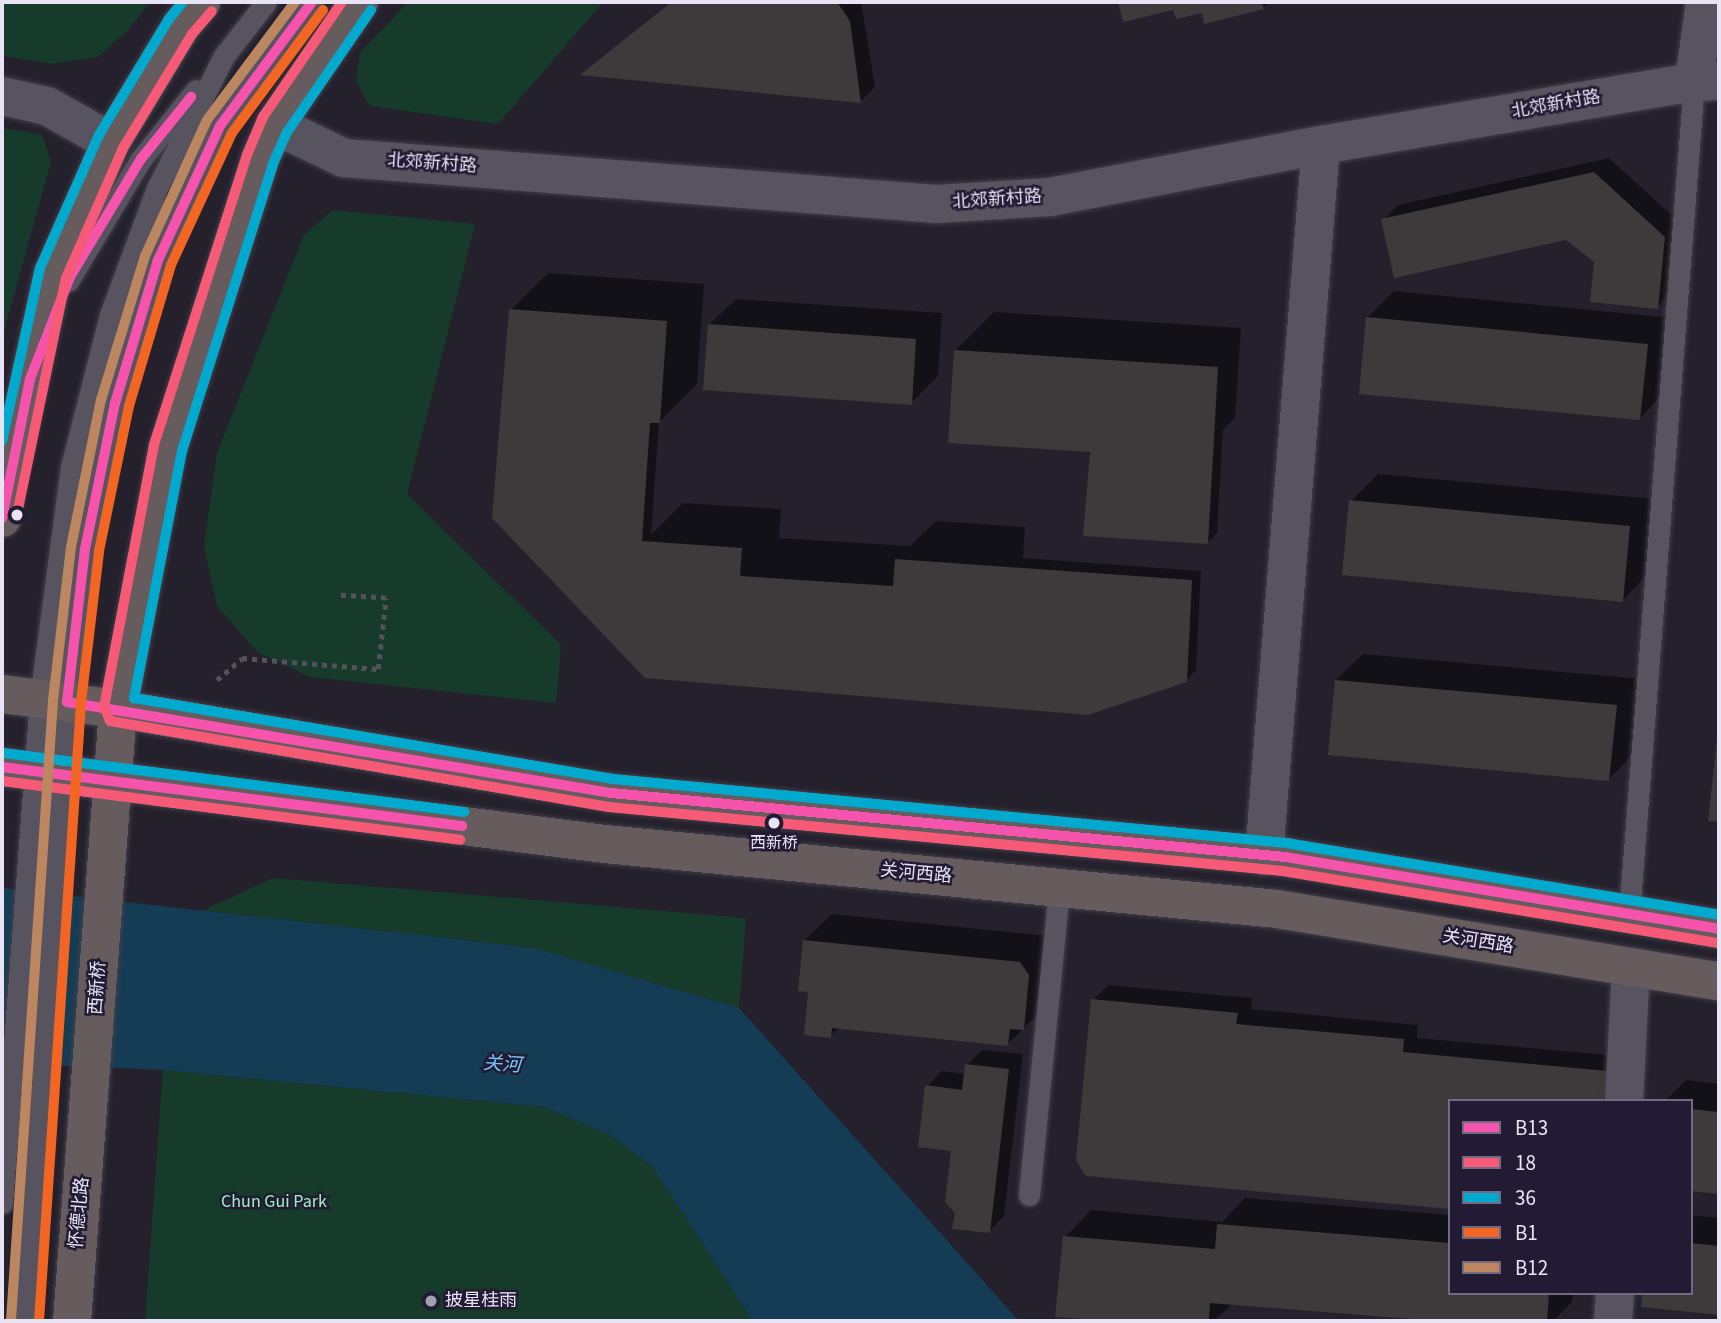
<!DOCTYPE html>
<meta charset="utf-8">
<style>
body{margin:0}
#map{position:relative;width:1721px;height:1323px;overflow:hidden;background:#24212d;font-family:"Source Sans 3","Noto Sans SC",sans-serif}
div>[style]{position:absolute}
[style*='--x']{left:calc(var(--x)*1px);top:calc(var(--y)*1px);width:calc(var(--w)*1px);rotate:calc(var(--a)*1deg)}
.green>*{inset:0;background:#173b2a}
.water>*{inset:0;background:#143d55}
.shadow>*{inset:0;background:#0007}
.building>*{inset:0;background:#3e393a}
.path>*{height:4.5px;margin-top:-2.25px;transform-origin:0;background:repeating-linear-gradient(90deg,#54515a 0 5px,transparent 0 10px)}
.roads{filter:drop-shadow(0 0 2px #423e4a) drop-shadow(0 0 2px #423e4a)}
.service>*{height:21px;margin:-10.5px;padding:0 10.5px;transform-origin:10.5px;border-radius:10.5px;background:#57545f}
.minor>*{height:38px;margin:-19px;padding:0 19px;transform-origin:19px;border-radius:19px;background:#57545f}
.primary>*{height:38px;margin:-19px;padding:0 19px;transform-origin:19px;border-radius:19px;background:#665c5e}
.bus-1>*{height:10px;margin:-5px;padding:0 5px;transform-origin:5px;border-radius:5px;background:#f653ac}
.bus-2>*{height:10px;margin:-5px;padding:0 5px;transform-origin:5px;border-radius:5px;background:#f75a77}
.bus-3>*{height:10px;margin:-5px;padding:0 5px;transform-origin:5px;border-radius:5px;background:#00a9ce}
.bus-4>*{height:10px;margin:-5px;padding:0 5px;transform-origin:5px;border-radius:5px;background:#f26522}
.bus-5>*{height:10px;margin:-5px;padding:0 5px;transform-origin:5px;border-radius:5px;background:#bb8660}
.dots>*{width:19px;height:19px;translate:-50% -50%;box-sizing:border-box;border:4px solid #221b33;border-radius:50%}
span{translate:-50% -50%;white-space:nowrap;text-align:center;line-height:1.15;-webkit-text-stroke:5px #221b33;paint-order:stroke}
.bus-label{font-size:16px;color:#e8e4f5}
.street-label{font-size:18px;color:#e8e4f5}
.park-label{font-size:18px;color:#9bf3bf}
.poi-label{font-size:18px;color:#e8e4f5}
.left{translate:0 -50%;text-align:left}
.water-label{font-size:19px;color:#74caff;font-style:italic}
.frame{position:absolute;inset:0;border:4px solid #e8e4f5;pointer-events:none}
.legend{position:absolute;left:1448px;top:1099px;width:245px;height:196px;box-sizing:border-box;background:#221b33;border:2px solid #716b81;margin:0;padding:9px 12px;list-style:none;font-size:21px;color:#e8e4f5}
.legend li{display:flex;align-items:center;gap:14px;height:35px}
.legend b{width:35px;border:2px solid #716b81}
</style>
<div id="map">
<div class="green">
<div style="clip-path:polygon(2px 2px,150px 2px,129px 29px,98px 57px,52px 64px,2px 56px)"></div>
<div style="clip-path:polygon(408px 2px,603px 2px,498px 124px,370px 106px,356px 81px,360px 53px)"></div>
<div style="clip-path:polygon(2px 128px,42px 135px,51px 161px,2px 339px)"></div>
<div style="clip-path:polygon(333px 210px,475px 224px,407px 494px,561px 645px,556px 703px,310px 677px,257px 652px,217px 606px,204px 547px,217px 453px,304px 235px)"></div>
<div style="clip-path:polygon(273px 878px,746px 918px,739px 1008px,534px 948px,202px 911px)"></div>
<div style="clip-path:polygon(163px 1070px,544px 1107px,609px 1134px,652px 1166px,753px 1321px,145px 1321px)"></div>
</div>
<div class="water">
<div style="clip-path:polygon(2px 888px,534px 948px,739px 1008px,1019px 1321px,753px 1321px,652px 1166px,609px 1134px,544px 1107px,163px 1070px,2px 1063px)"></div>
</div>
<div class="shadow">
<div style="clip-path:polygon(670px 2px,861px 2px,875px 87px,861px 101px,584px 73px)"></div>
<div style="clip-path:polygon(1120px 2px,1269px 2px,1263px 8px,1203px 10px,1175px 8px,1124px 20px)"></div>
<div style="clip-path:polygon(1609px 158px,1679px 222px,1672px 292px,1657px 307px,1566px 238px,1383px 220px,1398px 205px)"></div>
<div style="clip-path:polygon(548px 273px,704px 284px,697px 384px,659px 422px,651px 535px,683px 503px,781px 509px,779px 538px,910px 546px,936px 521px,1025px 527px,1023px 558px,1201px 571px,1196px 670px,1186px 681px,646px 676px,511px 310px)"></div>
<div style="clip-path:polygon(1394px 291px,1673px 318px,1666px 391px,1640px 418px,1367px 318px)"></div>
<div style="clip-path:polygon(736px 299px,942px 313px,938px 376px,911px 403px,709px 325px)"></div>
<div style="clip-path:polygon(994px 312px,1241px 328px,1235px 418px,1223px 430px,1217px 533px,1207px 543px,955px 351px)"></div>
<div style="clip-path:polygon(1378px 474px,1656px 499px,1649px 573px,1623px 600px,1351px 501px)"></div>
<div style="clip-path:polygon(1363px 654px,1642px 679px,1635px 753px,1609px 779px,1336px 680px)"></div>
<div style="clip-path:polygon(832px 914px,1047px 936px,1050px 1002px,1008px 1044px,840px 1027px,830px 1036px,810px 990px,805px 940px)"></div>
<div style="clip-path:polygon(1108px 985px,1252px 998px,1251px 1009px,1418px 1025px,1417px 1038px,1621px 1056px,1617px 1101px,1450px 1101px,1093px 1000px)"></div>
<div style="clip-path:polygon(982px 1050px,1023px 1054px,1004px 1216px,989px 1231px,956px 1212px,953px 1150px,927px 1086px,942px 1071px,966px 1074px,967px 1065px)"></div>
<div style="clip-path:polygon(1686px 1080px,1719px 1084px,1719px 1192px,1691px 1189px,1691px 1101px,1665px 1101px)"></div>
<div style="clip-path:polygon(1245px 1198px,1450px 1215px,1450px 1293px,1573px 1293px,1572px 1302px,1553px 1321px,1457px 1321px,1233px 1303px,1214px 1321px,1129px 1321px,1057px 1315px,1065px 1237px,1091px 1210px,1222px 1222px)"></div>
<div style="clip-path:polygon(1691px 1215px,1719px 1218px,1719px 1313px,1643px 1306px,1691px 1293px)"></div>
</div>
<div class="building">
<div style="clip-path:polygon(671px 2px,837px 2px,850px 21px,861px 103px,580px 75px)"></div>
<div style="clip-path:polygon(1118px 2px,1262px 2px,1264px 9px,1204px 24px,1202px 13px,1176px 19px,1173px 10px,1123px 22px)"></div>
<div style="clip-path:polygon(1594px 172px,1665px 237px,1658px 309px,1590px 302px,1594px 262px,1566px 240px,1394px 278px,1381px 219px)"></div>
<div style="clip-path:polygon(509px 309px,667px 321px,660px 423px,650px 423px,642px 541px,742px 548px,740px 576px,893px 586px,895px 559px,1192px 580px,1187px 682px,1088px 715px,645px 678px,492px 518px)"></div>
<div style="clip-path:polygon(1366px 317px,1648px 344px,1640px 420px,1359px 394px)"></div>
<div style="clip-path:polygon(708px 324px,916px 339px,912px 405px,703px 390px)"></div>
<div style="clip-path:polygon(954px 350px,1218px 367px,1208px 544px,1083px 536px,1090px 452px,948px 443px)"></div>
<div style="clip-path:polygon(1349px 500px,1630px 526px,1623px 602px,1342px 575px)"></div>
<div style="clip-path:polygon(1335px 680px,1617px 705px,1609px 781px,1328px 755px)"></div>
<div style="clip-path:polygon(1717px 739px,1719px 739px,1719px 822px,1708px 821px)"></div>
<div style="clip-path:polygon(803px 940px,1020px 962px,1029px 975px,1024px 1030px,1010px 1029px,1008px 1046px,832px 1028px,831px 1038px,804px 1035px,808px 992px,798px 991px)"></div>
<div style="clip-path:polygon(1091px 999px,1238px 1013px,1236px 1024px,1404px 1039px,1403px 1052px,1607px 1071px,1604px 1101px,1450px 1101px,1450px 1209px,1086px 1176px,1076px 1160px)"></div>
<div style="clip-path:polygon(965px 1064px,1009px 1069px,990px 1233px,952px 1229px,955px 1213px,945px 1202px,951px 1151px,918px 1147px,925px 1085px,962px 1090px)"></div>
<div style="clip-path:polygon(1691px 1109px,1719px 1112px,1719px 1194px,1691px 1191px)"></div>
<div style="clip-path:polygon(1217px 1224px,1450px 1243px,1450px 1293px,1549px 1293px,1547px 1321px,1436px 1321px,1210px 1303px,1209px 1321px,1108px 1321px,1055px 1317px,1063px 1236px,1215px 1249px)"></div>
<div style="clip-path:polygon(1691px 1243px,1719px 1246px,1719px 1315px,1641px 1307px,1642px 1293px,1691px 1293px)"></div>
</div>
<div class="path">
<div style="--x:217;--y:680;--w:33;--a:-41"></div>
<div style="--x:242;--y:658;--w:136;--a:4.6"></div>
<div style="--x:378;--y:669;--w:71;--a:-83.6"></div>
<div style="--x:386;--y:598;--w:50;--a:-176.6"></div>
</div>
<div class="roads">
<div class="service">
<div style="--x:68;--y:281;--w:142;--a:-59.1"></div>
<div style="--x:141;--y:159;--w:88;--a:-51.4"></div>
<div style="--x:1629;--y:914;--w:835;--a:-85.53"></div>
<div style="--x:1029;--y:1195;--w:309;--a:-84.4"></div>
<div style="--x:2;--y:1203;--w:505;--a:-85.69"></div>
<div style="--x:40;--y:699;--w:234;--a:-82.4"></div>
<div style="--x:71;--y:467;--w:157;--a:-75.6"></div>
<div style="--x:110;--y:315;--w:135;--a:-69.7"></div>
<div style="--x:157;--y:188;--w:148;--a:-63.1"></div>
<div style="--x:224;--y:56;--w:68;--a:-52.1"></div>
<div style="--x:25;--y:1321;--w:620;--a:-86.12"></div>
<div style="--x:67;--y:702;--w:154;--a:-83.3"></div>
<div style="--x:85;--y:549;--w:149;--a:-78.4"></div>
<div style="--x:115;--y:403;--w:149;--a:-73.3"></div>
<div style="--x:158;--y:260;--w:148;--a:-65.2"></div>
<div style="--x:220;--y:126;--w:154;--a:-53.4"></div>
</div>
<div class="minor">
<div style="--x:1694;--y:82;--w:81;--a:-82.2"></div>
<div style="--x:2;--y:96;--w:46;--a:12.5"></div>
<div style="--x:47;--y:106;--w:73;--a:29.4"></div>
<div style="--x:275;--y:125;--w:76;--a:25.6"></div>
<div style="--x:344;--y:158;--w:594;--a:4.44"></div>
<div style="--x:936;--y:204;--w:114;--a:-3.5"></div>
<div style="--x:1050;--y:197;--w:276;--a:-10.9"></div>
<div style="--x:1321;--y:145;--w:378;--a:-9.6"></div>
<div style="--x:1694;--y:82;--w:25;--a:-2"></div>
<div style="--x:1264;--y:856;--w:713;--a:-85.42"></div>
<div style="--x:1624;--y:1101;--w:134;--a:-87"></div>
<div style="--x:1613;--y:1321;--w:28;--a:-86"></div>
</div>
<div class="primary">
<div style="--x:2;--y:518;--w:22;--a:-85"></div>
<div style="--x:4;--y:496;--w:227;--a:-77.6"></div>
<div style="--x:53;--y:274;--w:144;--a:-66.3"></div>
<div style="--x:111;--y:142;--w:135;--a:-58.9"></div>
<div style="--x:181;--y:26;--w:31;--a:-50"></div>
<div style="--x:2;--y:694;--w:117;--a:7.4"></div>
<div style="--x:118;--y:709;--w:500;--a:9.67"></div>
<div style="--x:611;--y:793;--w:677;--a:5.42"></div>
<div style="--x:1285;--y:857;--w:440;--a:9.4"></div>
<div style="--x:2;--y:767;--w:608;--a:7.28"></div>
<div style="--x:605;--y:844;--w:675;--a:5.52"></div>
<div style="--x:1277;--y:909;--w:448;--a:9.3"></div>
<div style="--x:72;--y:1321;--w:614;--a:-85.7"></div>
<div style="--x:118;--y:709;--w:266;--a:-79.2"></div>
<div style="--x:168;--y:448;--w:303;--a:-72.3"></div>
<div style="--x:260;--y:159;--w:37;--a:-66"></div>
<div style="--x:275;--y:125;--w:149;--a:-55.7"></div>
</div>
</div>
<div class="bus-1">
<div style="--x:312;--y:2;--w:154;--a:126.6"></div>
<div style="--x:220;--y:126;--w:148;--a:114.8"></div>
<div style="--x:158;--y:260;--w:149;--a:106.7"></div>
<div style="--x:115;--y:403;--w:149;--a:101.6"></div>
<div style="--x:85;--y:549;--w:154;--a:96.7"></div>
<div style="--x:67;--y:702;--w:552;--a:9.5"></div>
<div style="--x:611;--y:793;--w:677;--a:5.42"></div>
<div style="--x:1285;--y:857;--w:440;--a:9.4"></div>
<div style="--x:2;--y:518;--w:142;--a:-78.6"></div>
<div style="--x:30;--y:379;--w:110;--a:-68.6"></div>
<div style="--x:70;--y:277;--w:138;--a:-59"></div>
<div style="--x:141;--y:159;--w:80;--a:-51.1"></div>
<div style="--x:2;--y:767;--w:464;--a:7.3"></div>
</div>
<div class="bus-2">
<div style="--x:342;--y:2;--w:140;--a:124.5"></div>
<div style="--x:263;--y:117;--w:41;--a:112.8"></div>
<div style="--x:247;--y:155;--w:305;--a:107.8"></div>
<div style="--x:154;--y:445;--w:266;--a:100.8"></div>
<div style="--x:104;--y:706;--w:16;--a:68"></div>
<div style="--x:110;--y:721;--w:506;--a:9.78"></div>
<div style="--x:609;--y:807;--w:677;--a:5.42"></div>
<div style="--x:1283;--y:871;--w:440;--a:9.4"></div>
<div style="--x:16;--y:519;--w:246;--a:-78.3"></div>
<div style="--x:66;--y:278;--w:142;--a:-66.3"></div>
<div style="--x:123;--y:148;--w:133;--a:-58.8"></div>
<div style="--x:192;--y:34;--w:30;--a:-49"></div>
<div style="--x:2;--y:781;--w:462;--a:7.3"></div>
</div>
<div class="bus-3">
<div style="--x:371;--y:10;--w:148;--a:124.5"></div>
<div style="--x:287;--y:132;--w:35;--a:114"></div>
<div style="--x:273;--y:164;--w:301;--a:107.6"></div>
<div style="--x:182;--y:451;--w:252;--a:101"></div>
<div style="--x:134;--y:698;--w:486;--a:9.6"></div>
<div style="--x:613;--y:779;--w:676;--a:5.43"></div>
<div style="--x:1286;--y:843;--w:439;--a:9.4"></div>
<div style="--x:2;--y:441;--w:177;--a:-77.6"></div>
<div style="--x:40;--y:268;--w:145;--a:-66.1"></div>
<div style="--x:99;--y:135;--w:135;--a:-58.9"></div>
<div style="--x:169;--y:19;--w:22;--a:-51"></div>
<div style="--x:4;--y:753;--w:464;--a:7.3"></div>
</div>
<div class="bus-4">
<div style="--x:39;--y:1321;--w:619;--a:-86.11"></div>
<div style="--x:81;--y:703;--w:153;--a:-83.2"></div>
<div style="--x:99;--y:551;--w:148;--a:-78.3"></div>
<div style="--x:129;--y:406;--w:147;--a:-73.4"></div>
<div style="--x:171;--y:265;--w:145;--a:-65.2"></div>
<div style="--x:232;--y:133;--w:153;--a:-53.5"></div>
</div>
<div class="bus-5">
<div style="--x:11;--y:1320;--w:621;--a:-86.12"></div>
<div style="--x:53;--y:700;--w:154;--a:-83.3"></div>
<div style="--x:71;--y:547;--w:150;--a:-78.5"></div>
<div style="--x:101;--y:400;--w:151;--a:-73"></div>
<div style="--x:145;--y:256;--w:149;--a:-65.5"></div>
<div style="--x:207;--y:120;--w:147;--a:-53.3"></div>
</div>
<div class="dots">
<div style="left:17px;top:515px;background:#e8e4f5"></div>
<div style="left:774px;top:823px;background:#e8e4f5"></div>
<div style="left:431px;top:1301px;background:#a3a0af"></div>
</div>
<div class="bus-label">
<span style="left:774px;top:843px">西新桥</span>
</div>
<div class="street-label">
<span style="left:1556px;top:105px;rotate:-10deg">北郊新村路</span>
<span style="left:432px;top:164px;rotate:4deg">北郊新村路</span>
<span style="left:997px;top:200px;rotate:-4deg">北郊新村路</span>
<span style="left:916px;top:874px;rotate:5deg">关河西路</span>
<span style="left:1478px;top:942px;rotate:9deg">关河西路</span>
<span style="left:98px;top:988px;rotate:-86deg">西新桥</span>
<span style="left:80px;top:1213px;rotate:-85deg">怀德北路</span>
</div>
<div class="park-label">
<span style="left:274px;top:1202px">Chun Gui Park</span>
</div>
<div class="poi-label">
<span class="left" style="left:445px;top:1301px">披星桂雨</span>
</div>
<div class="water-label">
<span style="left:502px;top:1065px;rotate:4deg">关河</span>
</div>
<div class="frame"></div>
<ul class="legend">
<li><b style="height:9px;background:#f653ac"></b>B13</li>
<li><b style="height:9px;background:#f75a77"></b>18</li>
<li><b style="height:9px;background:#00a9ce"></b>36</li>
<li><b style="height:9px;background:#f26522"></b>B1</li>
<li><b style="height:9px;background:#bb8660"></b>B12</li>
</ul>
</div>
